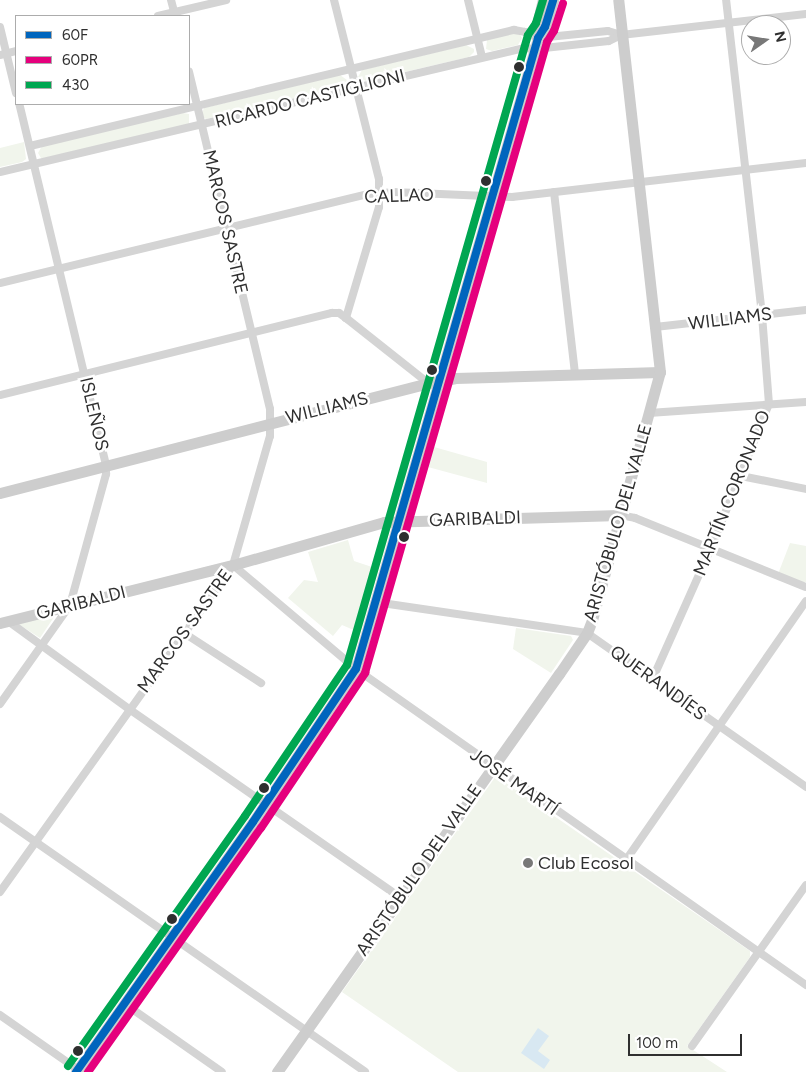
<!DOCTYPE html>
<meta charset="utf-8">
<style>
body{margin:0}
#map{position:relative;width:806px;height:1072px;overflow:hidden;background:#fff;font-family:Figtree,sans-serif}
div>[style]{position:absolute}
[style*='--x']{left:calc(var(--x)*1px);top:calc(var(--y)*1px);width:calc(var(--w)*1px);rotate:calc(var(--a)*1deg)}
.green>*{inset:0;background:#f1f5ec}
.water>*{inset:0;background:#d8e8f2}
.street>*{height:8px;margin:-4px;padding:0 4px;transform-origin:4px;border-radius:4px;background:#d4d4d4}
.secondary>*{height:11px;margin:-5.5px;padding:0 5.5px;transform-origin:5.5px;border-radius:5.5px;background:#cdcdcd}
.bus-1>*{height:8px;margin:-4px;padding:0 4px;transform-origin:4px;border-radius:4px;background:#0065bd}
.bus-2>*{height:8px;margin:-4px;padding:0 4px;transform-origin:4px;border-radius:4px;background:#e5007d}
.bus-3>*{height:8px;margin:-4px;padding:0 4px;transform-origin:4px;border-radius:4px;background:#00a651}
.dots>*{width:14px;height:14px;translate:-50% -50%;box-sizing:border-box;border:2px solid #fff;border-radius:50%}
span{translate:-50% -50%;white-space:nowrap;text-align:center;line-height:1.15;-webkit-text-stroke:5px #fff;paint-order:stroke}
.street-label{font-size:18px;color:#2f2f2f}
.poi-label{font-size:18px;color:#2f2f2f}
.left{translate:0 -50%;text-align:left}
.legend{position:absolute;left:15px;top:15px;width:175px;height:90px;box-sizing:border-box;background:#fff;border:1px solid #acacac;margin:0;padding:6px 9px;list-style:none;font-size:15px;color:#2f2f2f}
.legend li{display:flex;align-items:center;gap:10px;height:25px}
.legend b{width:25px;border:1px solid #acacac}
.north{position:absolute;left:741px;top:15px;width:50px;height:50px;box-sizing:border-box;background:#fff;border:1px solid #acacac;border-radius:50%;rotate:77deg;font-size:14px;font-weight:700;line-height:20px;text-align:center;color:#2f2f2f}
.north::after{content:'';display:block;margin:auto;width:18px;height:22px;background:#787878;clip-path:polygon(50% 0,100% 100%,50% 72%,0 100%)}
.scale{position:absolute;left:628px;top:1034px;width:114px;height:22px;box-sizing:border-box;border:2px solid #2f2f2f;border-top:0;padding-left:6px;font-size:15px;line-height:18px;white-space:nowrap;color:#2f2f2f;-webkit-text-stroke:4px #fff;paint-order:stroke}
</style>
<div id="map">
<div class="green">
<div style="clip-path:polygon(514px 32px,520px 35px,522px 38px,518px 45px,492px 51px,486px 49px,487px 40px)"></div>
<div style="clip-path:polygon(466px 45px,474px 49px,474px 52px,469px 57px,366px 81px,358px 77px,362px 70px)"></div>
<div style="clip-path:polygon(340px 75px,347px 80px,343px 87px,206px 119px,201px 116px,204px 108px)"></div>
<div style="clip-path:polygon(183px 113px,189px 114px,189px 124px,45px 158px,41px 158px,38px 153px,42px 146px)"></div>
<div style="clip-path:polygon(24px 142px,26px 159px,22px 162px,0 167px,0 148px)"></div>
<div style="clip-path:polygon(434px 447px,487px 462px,487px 483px,428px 467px)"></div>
<div style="clip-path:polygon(348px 540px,354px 561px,375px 568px,356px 631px,342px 625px,333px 636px,288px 598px,304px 580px,318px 582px,308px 552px)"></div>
<div style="clip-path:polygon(790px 543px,806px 546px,806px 582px,800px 583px,778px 574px)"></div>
<div style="clip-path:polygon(58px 611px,40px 638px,17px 623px)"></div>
<div style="clip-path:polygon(516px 628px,571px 636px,573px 640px,551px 673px,513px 649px)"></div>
<div style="clip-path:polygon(496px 776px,750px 951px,750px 957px,687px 1046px,727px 1072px,458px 1072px,342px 992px)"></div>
</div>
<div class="water">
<div style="clip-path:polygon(538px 1028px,549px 1036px,538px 1051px,550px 1060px,544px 1069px,521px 1053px)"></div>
</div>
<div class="street">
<div style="--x:171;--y:0;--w:16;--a:75"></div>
<div style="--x:334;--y:0;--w:185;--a:75.9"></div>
<div style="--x:379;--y:179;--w:28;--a:90"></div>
<div style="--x:379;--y:207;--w:116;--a:106.6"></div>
<div style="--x:468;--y:0;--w:59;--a:76.2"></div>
<div style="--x:158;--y:16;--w:70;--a:-13.2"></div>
<div style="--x:0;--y:27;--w:68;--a:76.4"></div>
<div style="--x:0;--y:55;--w:16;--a:-14"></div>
<div style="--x:30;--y:146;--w:498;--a:-13.5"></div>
<div style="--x:514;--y:30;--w:11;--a:10"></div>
<div style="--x:525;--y:32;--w:14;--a:25"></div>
<div style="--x:538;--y:38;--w:70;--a:-5.7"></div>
<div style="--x:608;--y:31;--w:14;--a:17"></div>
<div style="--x:0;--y:172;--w:538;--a:-13.31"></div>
<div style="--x:524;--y:48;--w:11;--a:5"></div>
<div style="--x:535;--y:49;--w:74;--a:-6.2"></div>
<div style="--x:609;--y:41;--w:13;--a:-27"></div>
<div style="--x:621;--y:35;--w:186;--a:-6.5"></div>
<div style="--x:554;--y:192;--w:183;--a:83.4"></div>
<div style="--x:0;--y:283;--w:378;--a:-13.6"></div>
<div style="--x:367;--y:194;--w:26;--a:-4"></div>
<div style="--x:393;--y:192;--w:119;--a:2.4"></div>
<div style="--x:512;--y:197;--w:296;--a:-6.6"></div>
<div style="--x:655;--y:327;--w:152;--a:-6.4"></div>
<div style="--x:0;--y:395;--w:342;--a:-13.9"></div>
<div style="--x:332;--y:313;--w:7;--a:0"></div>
<div style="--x:339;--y:313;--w:9;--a:36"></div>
<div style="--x:346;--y:318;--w:105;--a:38.4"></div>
<div style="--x:649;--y:413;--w:157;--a:-4"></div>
<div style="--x:741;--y:476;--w:66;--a:11.3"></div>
<div style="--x:620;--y:515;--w:15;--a:11"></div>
<div style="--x:635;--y:518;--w:184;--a:22"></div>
<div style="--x:233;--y:565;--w:161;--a:40.2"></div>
<div style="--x:356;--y:669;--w:550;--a:35.08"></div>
<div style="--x:375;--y:602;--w:214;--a:8.3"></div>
<div style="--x:587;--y:633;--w:268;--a:35.1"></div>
<div style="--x:8;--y:621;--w:150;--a:36"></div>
<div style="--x:129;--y:709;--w:331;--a:34.8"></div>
<div style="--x:184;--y:633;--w:92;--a:33"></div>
<div style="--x:653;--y:678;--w:142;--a:-66"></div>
<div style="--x:711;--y:548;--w:155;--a:-68.1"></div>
<div style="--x:769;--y:404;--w:89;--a:-94.5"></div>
<div style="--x:762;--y:315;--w:317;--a:-96.5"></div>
<div style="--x:0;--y:704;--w:121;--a:-54.7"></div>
<div style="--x:70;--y:605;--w:136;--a:-74.6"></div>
<div style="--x:106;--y:474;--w:9;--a:-90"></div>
<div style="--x:106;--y:465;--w:371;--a:-103.5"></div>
<div style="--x:0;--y:817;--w:445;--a:34.9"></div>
<div style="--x:626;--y:860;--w:315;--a:-55.2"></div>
<div style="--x:0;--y:892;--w:402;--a:-54.5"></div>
<div style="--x:233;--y:565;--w:134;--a:-74"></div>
<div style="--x:270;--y:436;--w:27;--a:-90"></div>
<div style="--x:270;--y:409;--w:347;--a:-103.5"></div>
<div style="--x:125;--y:1004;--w:118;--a:35"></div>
<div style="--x:0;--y:1015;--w:98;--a:35"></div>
<div style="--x:692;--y:1046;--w:197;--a:-54.7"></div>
</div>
<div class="secondary">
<div style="--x:538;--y:38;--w:13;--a:-94"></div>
<div style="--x:537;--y:25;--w:26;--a:-77"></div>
<div style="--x:0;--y:493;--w:442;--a:-14.4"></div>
<div style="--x:428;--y:383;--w:27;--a:-10"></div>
<div style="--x:455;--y:378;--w:205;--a:-1.7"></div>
<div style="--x:0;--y:623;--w:240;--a:-14"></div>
<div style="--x:233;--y:565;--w:157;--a:-15.9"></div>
<div style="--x:384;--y:522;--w:236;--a:-1.7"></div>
<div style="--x:76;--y:1072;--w:306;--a:-54.7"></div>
<div style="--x:253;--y:822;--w:184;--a:-56.1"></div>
<div style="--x:356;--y:669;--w:657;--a:-73.91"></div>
<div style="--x:538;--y:38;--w:13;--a:-58"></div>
<div style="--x:545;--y:27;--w:28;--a:-73"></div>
<div style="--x:277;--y:1072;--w:488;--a:-54.7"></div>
<div style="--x:559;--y:674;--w:50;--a:-55.7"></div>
<div style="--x:587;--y:633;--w:14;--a:-69"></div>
<div style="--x:592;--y:620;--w:257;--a:-74.7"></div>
<div style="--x:660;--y:372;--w:374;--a:-96.4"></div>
</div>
<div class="bus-1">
<div style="--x:76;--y:1072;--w:306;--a:-54.7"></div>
<div style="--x:253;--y:822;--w:184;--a:-56.1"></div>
<div style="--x:356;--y:669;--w:657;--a:-73.91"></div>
<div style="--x:538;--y:38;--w:13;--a:-58"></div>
<div style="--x:545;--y:27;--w:28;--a:-73"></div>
</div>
<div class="bus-2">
<div style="--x:88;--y:1072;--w:299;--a:-54.7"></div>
<div style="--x:261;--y:828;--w:187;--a:-56.1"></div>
<div style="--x:365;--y:673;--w:657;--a:-73.91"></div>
<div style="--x:547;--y:42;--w:13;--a:-58"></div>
<div style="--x:554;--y:31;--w:29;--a:-72"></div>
</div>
<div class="bus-3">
<div style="--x:68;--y:1066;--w:306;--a:-54.7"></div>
<div style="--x:245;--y:816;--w:182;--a:-56"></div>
<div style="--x:347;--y:665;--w:655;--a:-73.97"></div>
<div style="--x:528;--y:35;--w:14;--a:-56"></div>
<div style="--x:536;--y:23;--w:24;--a:-73"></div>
</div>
<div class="dots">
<div style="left:519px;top:67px;background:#2f2f2f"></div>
<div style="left:486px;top:181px;background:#2f2f2f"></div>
<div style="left:432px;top:370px;background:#2f2f2f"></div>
<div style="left:404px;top:537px;background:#2f2f2f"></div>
<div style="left:264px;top:788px;background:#2f2f2f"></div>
<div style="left:528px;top:863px;background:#787878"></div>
<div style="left:172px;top:919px;background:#2f2f2f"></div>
<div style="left:78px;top:1051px;background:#2f2f2f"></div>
</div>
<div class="street-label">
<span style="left:310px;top:99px;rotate:-14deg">RICARDO CASTIGLIONI</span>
<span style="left:399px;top:196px;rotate:-2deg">CALLAO</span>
<span style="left:225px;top:222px;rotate:77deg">MARCOS SASTRE</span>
<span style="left:730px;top:319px;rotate:-7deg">WILLIAMS</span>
<span style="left:327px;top:408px;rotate:-14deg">WILLIAMS</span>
<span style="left:94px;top:414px;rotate:77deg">ISLEÑOS</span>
<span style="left:732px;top:493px;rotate:-68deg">MARTÍN CORONADO</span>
<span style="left:475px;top:519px;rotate:-2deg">GARIBALDI</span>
<span style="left:618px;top:523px;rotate:-74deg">ARISTÓBULO DEL VALLE</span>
<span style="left:81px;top:603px;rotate:-14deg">GARIBALDI</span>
<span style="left:185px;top:631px;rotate:-54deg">MARCOS SASTRE</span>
<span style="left:658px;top:683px;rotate:36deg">QUERANDÍES</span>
<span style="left:514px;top:782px;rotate:35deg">JOSÉ MARTÍ</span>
<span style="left:419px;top:870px;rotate:-55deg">ARISTÓBULO DEL VALLE</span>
</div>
<div class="poi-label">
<span class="left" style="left:538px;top:863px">Club Ecosol</span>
</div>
<ul class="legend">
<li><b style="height:6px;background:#0065bd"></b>60F</li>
<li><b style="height:6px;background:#e5007d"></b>60PR</li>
<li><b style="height:6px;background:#00a651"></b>430</li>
</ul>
<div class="north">N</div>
<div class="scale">100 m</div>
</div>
